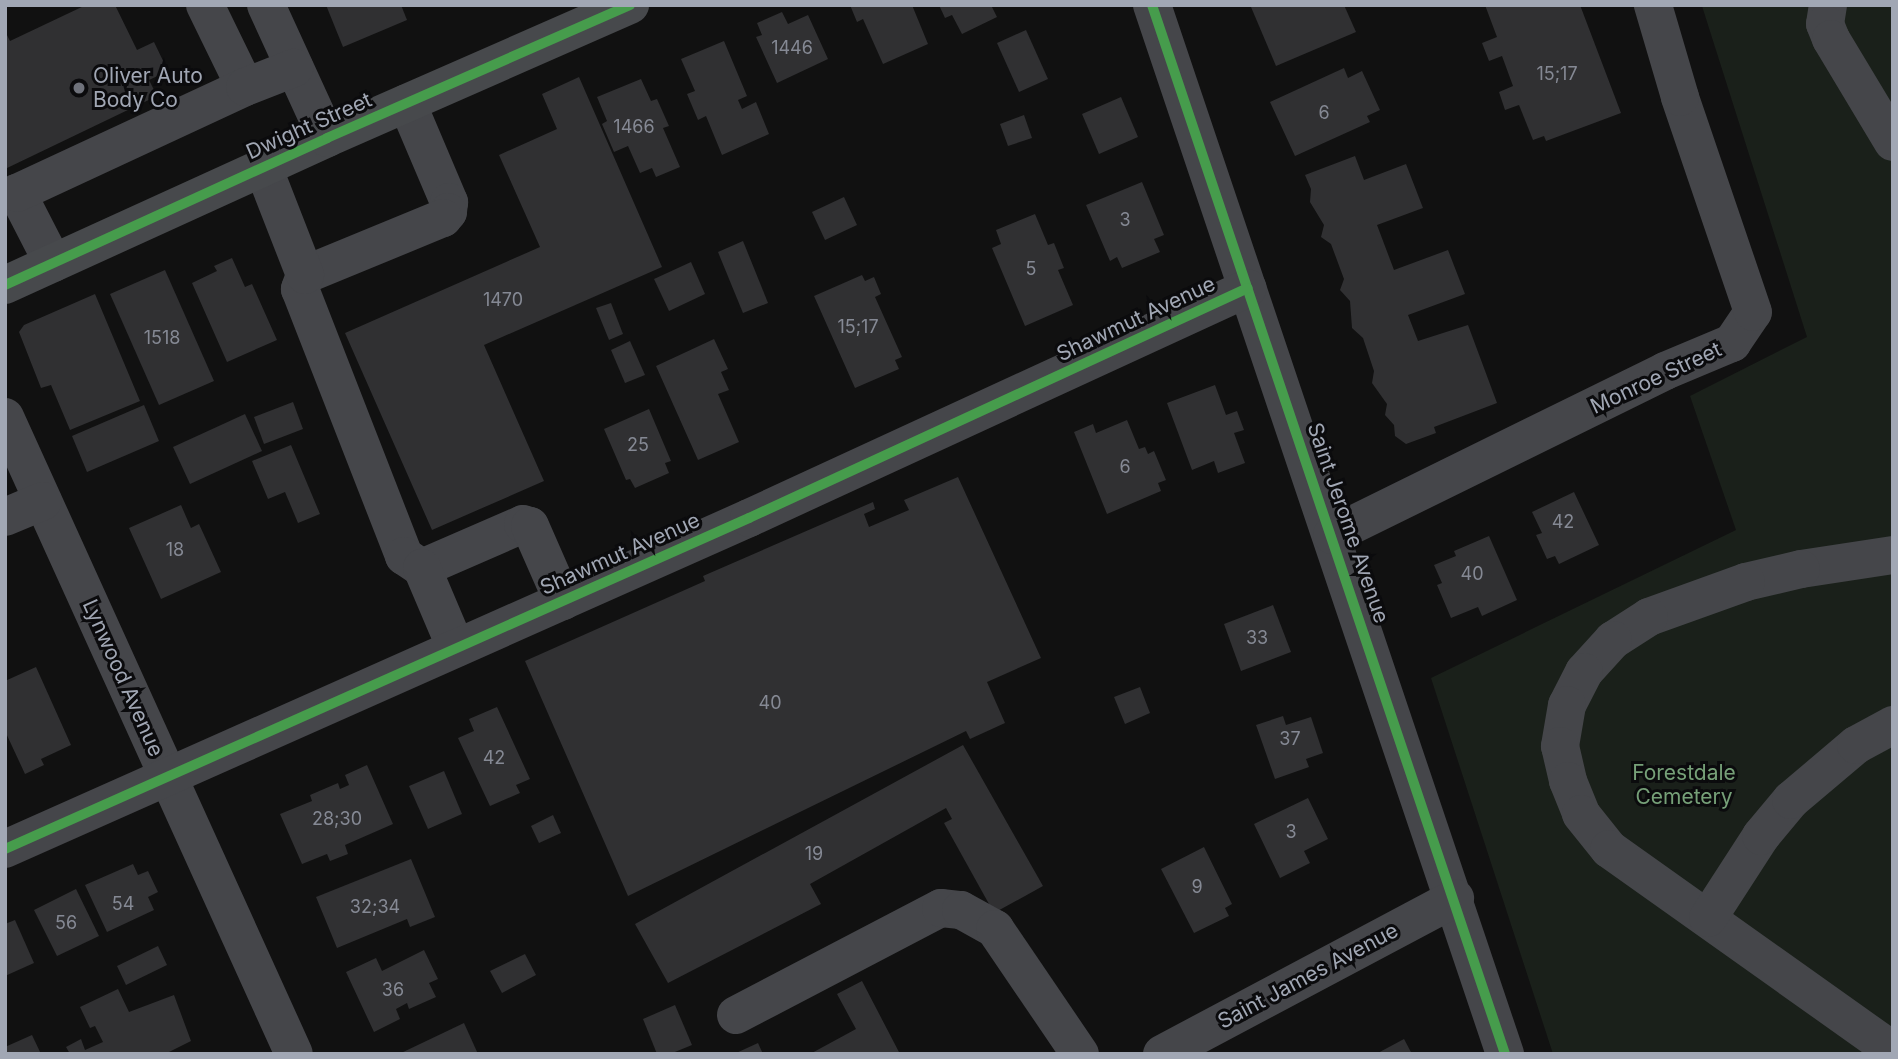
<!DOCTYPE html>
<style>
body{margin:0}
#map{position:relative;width:1898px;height:1059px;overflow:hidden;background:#111;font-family:Inter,sans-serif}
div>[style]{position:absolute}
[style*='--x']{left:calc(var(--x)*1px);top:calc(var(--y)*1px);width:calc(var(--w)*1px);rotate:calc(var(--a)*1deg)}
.green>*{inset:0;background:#1a201a}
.building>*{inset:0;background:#303032}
.minor>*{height:38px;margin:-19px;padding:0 19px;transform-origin:19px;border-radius:19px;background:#45464a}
.major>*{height:38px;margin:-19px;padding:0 19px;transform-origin:19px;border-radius:19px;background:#47494c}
.cycleway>*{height:10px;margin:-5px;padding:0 5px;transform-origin:5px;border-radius:5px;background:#469c4c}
.dots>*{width:19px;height:19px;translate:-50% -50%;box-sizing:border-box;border:4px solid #0b0b0d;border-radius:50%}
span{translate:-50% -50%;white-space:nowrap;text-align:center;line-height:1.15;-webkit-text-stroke:6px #0b0b0d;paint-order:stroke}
.number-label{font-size:18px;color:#858994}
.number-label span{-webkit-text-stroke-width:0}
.poi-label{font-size:21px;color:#a1a7b4}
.left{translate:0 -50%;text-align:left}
.street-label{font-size:21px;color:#a1a7b4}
.park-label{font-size:21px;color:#76a078}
.frame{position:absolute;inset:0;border:7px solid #a1a7b4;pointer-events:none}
</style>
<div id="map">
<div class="green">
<div style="clip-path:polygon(1893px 5px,1893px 1054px,1553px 1054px,1431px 678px,1736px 530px,1690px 396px,1807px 337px,1702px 6px)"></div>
</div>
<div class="building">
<div style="clip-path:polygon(86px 5px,115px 5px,137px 50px,154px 42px,168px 71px,149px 80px,157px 96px,5px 169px,5px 31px,10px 41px)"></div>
<div style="clip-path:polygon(326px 5px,401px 5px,407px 20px,343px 47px)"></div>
<div style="clip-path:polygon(850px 5px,912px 5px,928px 44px,883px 64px,863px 19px,857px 22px)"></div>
<div style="clip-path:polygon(939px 5px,991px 5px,997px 17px,962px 34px,952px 15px,945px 18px)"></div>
<div style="clip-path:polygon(1255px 5px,1344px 5px,1356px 32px,1276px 66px,1251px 7px)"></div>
<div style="clip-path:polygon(1485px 5px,1580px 5px,1621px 113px,1546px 141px,1544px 136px,1533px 140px,1519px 105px,1505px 110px,1499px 92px,1513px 86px,1502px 56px,1489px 61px,1482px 43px,1497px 37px)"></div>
<div style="clip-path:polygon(782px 12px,788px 24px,808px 15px,828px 59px,777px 83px,756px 37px,762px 35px,757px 23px)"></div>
<div style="clip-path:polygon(1026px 30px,1048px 79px,1019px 92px,997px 43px)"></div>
<div style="clip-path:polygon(724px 41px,747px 96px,738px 100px,742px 109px,756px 102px,769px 134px,722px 155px,706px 116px,698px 120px,687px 94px,695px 91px,681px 59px)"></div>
<div style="clip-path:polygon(1344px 68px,1348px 78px,1362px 71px,1380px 110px,1367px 116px,1370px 122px,1295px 156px,1270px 102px)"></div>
<div style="clip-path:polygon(579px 77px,662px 267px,484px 345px,544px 481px,432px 530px,345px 333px,540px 247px,499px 155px,557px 129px,542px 94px)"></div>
<div style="clip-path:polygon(641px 79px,651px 101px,657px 99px,669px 126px,663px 128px,680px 167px,656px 177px,652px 168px,640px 173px,628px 146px,614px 152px,602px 124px,607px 121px,597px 97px)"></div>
<div style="clip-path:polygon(1121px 97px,1138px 137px,1099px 154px,1082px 114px)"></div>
<div style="clip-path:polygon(1024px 115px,1032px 138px,1008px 146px,1000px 124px)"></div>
<div style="clip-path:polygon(1355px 156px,1364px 180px,1406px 164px,1423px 208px,1377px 225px,1394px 270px,1448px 250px,1465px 294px,1408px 315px,1418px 341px,1468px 325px,1497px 403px,1434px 427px,1436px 433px,1406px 444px,1395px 436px,1394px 425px,1385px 415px,1387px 404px,1372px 383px,1374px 371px,1363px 338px,1352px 328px,1350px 301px,1340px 290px,1344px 279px,1331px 244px,1321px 237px,1324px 225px,1310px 202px,1311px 189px,1305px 175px)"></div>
<div style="clip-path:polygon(1142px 182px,1164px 235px,1154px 239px,1160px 252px,1122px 268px,1117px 257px,1110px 261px,1086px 205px)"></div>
<div style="clip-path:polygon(844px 197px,857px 225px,825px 240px,812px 212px)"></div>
<div style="clip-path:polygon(1035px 214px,1048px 245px,1054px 243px,1064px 268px,1058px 270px,1073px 305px,1025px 326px,992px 248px,1001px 244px,996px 230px)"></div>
<div style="clip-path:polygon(743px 241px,768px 303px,743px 313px,718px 252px)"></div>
<div style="clip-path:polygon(232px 258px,245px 287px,252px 284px,277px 340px,227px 362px,192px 283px,217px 271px,214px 266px)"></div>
<div style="clip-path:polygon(691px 262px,705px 294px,669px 311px,654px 279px)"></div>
<div style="clip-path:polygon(165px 270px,214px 381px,159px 405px,110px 294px)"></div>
<div style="clip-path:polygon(862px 275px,865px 281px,874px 277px,881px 294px,875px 297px,902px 357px,895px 360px,899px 369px,855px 388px,814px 296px)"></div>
<div style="clip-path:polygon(95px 294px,140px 401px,70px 430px,51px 385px,41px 388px,19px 332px,24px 325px)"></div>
<div style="clip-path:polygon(611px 303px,623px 334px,609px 340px,596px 308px)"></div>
<div style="clip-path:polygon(714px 339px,728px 369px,721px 372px,729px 390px,718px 394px,739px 442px,698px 460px,656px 366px)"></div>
<div style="clip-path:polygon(630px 341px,645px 375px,625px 383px,611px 350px)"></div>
<div style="clip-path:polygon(1215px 385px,1226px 415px,1237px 411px,1244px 430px,1234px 433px,1245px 463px,1218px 473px,1214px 461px,1192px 470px,1167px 403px)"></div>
<div style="clip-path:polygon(293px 402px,303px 429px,264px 444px,254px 417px)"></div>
<div style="clip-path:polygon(144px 405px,159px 441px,87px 472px,72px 436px)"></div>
<div style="clip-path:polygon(649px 409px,671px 461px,665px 463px,669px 473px,635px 488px,630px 479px,626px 480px,604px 429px)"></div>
<div style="clip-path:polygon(245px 414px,262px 451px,190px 484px,173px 447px)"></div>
<div style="clip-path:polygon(1127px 420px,1139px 449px,1145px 447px,1148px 454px,1154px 451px,1166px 480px,1158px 483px,1161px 491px,1107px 514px,1074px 432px,1093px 424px,1096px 433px)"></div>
<div style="clip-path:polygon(291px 445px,320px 514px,298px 523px,285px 492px,268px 499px,252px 461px)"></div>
<div style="clip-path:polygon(958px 477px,1041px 658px,987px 682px,1005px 723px,970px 739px,966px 731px,628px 896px,525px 661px,705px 581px,703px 576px,873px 502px,875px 509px,864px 514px,869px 527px,909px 510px,904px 500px)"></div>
<div style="clip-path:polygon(1574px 492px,1599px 545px,1559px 564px,1555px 556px,1547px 559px,1536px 535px,1542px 533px,1532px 512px)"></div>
<div style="clip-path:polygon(181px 505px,191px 528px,199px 524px,221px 572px,161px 599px,129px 528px)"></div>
<div style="clip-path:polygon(1489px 536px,1517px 600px,1482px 616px,1478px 607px,1451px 618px,1437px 585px,1442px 583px,1434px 565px,1456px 556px,1454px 551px)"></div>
<div style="clip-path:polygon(1273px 605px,1291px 652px,1241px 671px,1224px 624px)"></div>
<div style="clip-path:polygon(36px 667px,71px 745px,41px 759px,44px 765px,25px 774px,5px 731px,5px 681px)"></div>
<div style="clip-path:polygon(1140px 687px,1150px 713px,1125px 724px,1114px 697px)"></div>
<div style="clip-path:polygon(497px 707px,530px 779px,516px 785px,520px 793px,490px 806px,458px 738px,474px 731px,469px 719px)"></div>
<div style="clip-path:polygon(1283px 716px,1286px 725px,1311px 717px,1323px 753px,1306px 759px,1309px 767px,1275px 779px,1256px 725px)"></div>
<div style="clip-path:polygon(963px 745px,1043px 886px,994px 913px,944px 823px,952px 819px,946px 808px,810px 884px,821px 904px,668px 983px,635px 924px)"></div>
<div style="clip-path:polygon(367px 765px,393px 824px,345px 845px,348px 854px,330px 861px,327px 854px,302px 864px,280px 814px,312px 801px,310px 795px,338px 783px,340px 789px,349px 785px,345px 775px)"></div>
<div style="clip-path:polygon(444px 771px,462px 814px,428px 829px,409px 786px)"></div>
<div style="clip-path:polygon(1308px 798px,1328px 839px,1304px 851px,1310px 863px,1280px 878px,1254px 824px)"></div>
<div style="clip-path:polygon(553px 815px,561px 833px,539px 843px,531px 826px)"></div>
<div style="clip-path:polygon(1204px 847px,1232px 904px,1225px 908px,1229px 916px,1194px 933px,1161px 869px)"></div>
<div style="clip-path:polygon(411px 859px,435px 917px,410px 927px,407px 919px,337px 948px,316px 897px)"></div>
<div style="clip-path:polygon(133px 864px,138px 875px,148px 871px,158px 892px,148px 897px,154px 910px,107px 932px,85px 885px)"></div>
<div style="clip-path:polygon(76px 889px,99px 936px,57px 956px,34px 910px)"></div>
<div style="clip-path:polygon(15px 920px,34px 963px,5px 976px,5px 924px)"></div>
<div style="clip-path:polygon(158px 946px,167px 965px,126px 985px,117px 966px)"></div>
<div style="clip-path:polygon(424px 950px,438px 979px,429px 983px,436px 997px,409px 1009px,407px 1003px,396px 1009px,400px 1019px,374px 1032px,346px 972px,376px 958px,382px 971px)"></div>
<div style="clip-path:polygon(525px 954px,536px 975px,502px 993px,490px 971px)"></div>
<div style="clip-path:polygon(862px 981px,900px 1054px,810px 1054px,856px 1029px,837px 994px)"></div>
<div style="clip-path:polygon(118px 989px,129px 1012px,174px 995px,191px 1041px,165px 1054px,70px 1054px,66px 1047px,81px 1039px,85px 1050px,103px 1042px,95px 1026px,90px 1028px,80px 1007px)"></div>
<div style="clip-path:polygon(675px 1005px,692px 1045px,670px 1054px,657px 1054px,643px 1019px)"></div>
<div style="clip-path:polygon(464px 1023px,478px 1054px,399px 1054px)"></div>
<div style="clip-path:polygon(32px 1035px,41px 1054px,5px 1054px,5px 1047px)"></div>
<div style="clip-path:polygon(1404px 1039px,1412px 1054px,1376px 1054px)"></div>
<div style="clip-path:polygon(758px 1043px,763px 1054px,734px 1054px)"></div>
</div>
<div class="minor">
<div style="--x:205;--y:5;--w:91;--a:64"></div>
<div style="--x:266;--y:5;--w:146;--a:65.4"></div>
<div style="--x:1152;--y:5;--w:1107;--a:71.4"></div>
<div style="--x:1828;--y:5;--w:19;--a:99"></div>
<div style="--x:1825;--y:24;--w:16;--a:68"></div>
<div style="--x:1831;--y:39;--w:120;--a:59"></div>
<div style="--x:407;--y:103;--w:108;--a:67"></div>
<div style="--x:449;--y:202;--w:10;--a:96"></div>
<div style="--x:448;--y:212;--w:8;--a:130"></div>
<div style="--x:443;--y:218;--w:149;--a:157.6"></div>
<div style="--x:305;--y:275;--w:15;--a:110"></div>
<div style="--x:300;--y:289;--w:287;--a:68.7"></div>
<div style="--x:404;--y:556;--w:22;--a:34"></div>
<div style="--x:422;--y:568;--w:110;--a:-23.5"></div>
<div style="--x:523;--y:524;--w:7;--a:16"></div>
<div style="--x:530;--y:526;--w:82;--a:66.3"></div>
<div style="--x:263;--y:167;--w:116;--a:68.7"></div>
<div style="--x:53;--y:263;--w:79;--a:-117.2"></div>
<div style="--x:17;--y:193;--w:251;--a:-24.9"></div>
<div style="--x:245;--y:87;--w:53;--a:-21.2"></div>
<div style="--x:5;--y:417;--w:699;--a:65.6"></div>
<div style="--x:5;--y:517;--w:41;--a:-22.8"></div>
<div style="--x:1332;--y:535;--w:371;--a:-26.2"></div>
<div style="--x:1665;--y:371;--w:73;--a:-22.7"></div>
<div style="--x:1732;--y:343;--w:37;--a:-56"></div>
<div style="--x:1753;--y:312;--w:227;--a:-108.8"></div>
<div style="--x:1680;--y:97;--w:96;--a:-106.4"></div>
<div style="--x:1893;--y:555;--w:93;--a:171.3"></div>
<div style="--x:1801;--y:569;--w:57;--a:166.7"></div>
<div style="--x:1746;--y:582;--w:103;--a:160.2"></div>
<div style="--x:1649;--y:617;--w:43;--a:147.4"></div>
<div style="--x:1613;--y:640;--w:43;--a:132.2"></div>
<div style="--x:1584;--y:672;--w:37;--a:117"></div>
<div style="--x:1567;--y:705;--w:42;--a:99.7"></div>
<div style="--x:1560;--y:746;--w:36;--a:77"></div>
<div style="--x:1568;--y:781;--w:35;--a:68"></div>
<div style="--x:1581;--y:814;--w:45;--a:51.3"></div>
<div style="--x:1609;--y:849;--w:349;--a:35.4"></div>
<div style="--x:422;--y:568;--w:87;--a:67"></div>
<div style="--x:5;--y:849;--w:814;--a:-23.98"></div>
<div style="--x:749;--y:518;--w:549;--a:-24.75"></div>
<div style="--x:1708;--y:918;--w:98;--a:-57.1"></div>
<div style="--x:1761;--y:836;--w:47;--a:-50.2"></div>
<div style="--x:1791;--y:800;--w:85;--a:-40.2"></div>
<div style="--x:1856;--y:745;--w:42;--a:-28.4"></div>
<div style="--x:736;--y:1015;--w:231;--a:-27.6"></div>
<div style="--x:941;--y:908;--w:20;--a:6"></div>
<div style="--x:961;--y:910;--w:39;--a:29"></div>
<div style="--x:995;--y:929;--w:151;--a:55.8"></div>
<div style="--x:1162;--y:1054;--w:332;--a:-28"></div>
</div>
<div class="major">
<div style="--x:5;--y:285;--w:354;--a:-24.5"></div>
<div style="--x:327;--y:138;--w:331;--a:-23.7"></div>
</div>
<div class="cycleway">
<div style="--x:1152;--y:5;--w:1107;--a:71.4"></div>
<div style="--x:5;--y:285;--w:354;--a:-24.5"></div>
<div style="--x:327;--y:138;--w:331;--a:-23.7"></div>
<div style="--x:5;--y:849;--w:814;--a:-23.98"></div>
<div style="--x:749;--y:518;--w:549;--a:-24.75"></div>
</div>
<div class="dots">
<div style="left:79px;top:88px;background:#6f727b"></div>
</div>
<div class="number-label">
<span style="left:792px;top:48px">1446</span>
<span style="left:1557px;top:74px">15;17</span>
<span style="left:1324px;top:113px">6</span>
<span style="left:634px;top:127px">1466</span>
<span style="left:1125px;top:220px">3</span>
<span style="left:1031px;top:269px">5</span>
<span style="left:503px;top:300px">1470</span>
<span style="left:858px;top:327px">15;17</span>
<span style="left:162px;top:338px">1518</span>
<span style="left:638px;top:445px">25</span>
<span style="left:1125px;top:467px">6</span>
<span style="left:1563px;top:522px">42</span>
<span style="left:175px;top:550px">18</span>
<span style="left:1472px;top:574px">40</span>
<span style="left:1257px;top:638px">33</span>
<span style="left:770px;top:703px">40</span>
<span style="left:1290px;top:739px">37</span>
<span style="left:494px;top:758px">42</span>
<span style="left:337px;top:819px">28;30</span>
<span style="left:1291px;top:832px">3</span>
<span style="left:814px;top:854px">19</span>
<span style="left:1197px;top:887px">9</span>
<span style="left:123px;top:904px">54</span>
<span style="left:375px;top:907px">32;34</span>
<span style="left:66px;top:923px">56</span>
<span style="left:393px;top:990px">36</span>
</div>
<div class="poi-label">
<span class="left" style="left:93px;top:88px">Oliver Auto<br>Body Co</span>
</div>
<div class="street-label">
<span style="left:309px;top:126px;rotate:-24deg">Dwight Street</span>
<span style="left:1136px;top:319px;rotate:-25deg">Shawmut Avenue</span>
<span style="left:1656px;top:378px;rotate:-25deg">Monroe Street</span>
<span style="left:1348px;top:523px;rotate:71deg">Saint Jerome Avenue</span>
<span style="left:620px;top:554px;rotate:-24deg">Shawmut Avenue</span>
<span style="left:123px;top:678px;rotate:66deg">Lynwood Avenue</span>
<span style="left:1308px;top:976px;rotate:-28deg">Saint James Avenue</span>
</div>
<div class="park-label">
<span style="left:1684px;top:785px">Forestdale<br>Cemetery</span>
</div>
<div class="frame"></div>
</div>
